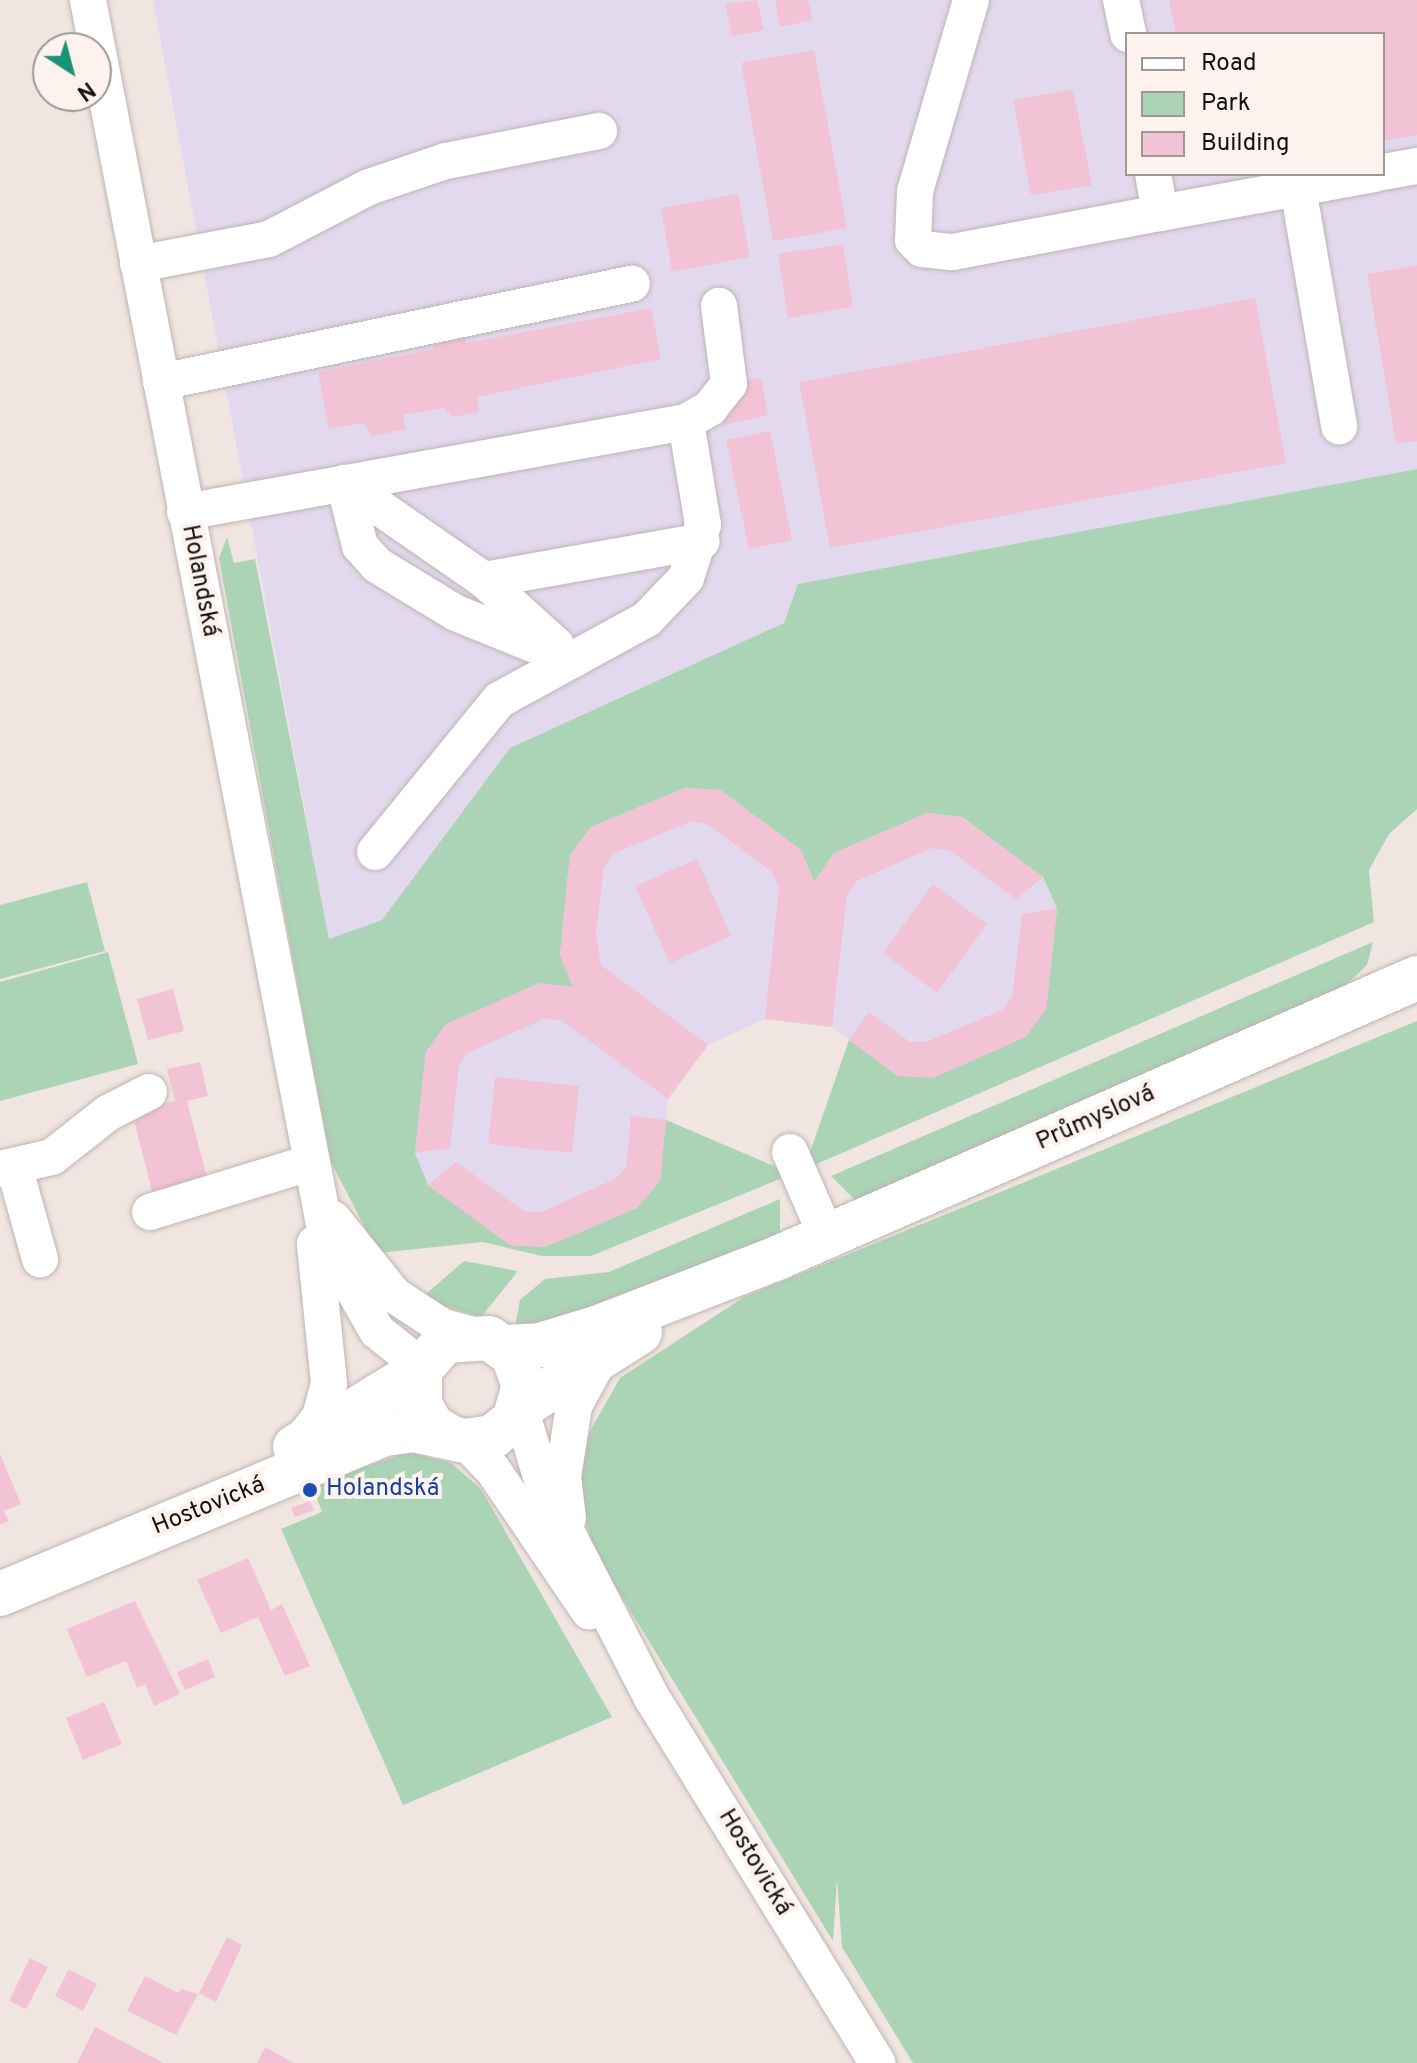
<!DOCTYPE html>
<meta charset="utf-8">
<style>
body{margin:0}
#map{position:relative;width:1417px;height:2063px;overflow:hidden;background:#f0e5e1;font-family:Overpass,sans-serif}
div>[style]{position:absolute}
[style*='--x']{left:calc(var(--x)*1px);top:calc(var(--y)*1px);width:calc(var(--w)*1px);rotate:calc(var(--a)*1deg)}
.industrial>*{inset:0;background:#e2d9ef}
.green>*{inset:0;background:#abd3b6}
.building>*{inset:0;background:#f2c3d5}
.roads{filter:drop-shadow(0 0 2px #bfb5b1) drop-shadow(0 0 2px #bfb5b1)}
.minor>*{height:36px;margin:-18px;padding:0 18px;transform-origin:18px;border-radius:18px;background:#fff}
.major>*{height:44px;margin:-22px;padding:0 22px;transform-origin:22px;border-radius:22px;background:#fff}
.dots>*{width:22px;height:22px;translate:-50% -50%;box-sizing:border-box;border:4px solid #fdf2ee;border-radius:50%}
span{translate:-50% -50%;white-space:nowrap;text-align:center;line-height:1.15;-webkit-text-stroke:8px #fdf2ee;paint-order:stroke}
.street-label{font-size:24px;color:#13100e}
.transit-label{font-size:24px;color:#164399}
.left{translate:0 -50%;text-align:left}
.legend{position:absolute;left:1125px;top:32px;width:260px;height:144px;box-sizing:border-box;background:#fdf2ee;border:2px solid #9f9894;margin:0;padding:10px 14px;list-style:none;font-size:24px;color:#13100e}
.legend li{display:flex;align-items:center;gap:16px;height:40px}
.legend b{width:40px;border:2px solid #9f9894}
.north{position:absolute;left:32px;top:32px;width:80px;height:80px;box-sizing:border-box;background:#fdf2ee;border:2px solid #9f9894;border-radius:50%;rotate:144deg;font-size:22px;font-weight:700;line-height:32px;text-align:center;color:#13100e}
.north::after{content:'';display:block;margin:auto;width:28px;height:36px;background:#1b9379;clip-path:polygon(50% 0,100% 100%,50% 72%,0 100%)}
</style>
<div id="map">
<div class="industrial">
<div style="clip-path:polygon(evenodd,153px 0,1417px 0,1417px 469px,798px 584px,784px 623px,510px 748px,382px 921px,329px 940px,153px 0,1127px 34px,1383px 34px,1383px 174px,1127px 174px,1127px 34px)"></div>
<div style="clip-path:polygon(685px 788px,721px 790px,800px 850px,834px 854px,927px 813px,962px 817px,1043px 877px,1057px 908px,1046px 1009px,1026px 1037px,933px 1078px,898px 1076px,832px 1027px,765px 1019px,708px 1045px,668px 1099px,660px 1180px,637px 1208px,544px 1247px,510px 1245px,428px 1185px,415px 1153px,426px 1052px,446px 1024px,560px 956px,570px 855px,591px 827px)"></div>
</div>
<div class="green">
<div style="clip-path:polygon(1417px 469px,1417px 809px,1389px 834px,1369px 870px,1374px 922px,812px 1166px,808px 1158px,849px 1040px,898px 1076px,1046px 1009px,1057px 908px,1043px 877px,962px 817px,927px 813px,834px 853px,814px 882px,800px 850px,720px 790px,685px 788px,591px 827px,570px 855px,560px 955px,573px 987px,446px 1024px,426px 1052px,415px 1153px,428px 1185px,510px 1245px,544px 1247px,637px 1208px,660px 1180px,666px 1120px,781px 1169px,785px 1177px,591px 1256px,542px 1256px,483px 1242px,378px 1253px,330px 1160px,219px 558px,227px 537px,234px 563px,255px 559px,329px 939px,382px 920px,510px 748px,784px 623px,798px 584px)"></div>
<div style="clip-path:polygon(87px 882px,105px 951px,0 979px,0 905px)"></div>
<div style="clip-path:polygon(1373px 942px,1367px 965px,1343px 988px,855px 1200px,831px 1176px)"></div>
<div style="clip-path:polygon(108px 952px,138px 1064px,0 1101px,0 982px)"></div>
<div style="clip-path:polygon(1417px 1021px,1417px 2063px,913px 2063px,842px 1947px,837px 1879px,833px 1941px,593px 1550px,579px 1491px,589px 1433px,620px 1378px,744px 1297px)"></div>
<div style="clip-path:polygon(780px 1199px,780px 1233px,569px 1323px,519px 1327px,516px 1322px,520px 1300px,545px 1279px,609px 1272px)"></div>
<div style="clip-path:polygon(464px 1261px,518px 1271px,481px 1317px,420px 1299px)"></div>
<div style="clip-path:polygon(408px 1452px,451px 1463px,481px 1489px,612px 1717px,403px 1805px,281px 1529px,322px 1512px,312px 1485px)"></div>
</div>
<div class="building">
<div style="clip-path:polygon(757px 0,764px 30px,732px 37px,725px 4px)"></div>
<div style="clip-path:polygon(775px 0,808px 0,813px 20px,780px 27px)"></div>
<div style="clip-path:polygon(1169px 0,1417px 0,1417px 135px,1383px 141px,1383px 34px,1176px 34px)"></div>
<div style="clip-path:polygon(814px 50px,847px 228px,773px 241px,741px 63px)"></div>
<div style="clip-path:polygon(1073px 89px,1092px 185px,1031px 195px,1013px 100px)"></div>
<div style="clip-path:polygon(738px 194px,750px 257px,672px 272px,661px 208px)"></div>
<div style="clip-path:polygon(843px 244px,853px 307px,788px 318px,778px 254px)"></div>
<div style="clip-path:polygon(1417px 265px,1417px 441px,1396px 444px,1367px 274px)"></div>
<div style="clip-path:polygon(1255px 298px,1286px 463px,830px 548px,799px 382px)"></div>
<div style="clip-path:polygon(651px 308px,661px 359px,477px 397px,479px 412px,452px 417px,444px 408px,403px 415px,406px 429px,372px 436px,363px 423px,329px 429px,318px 372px,433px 349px,437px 338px,464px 332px,466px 343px)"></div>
<div style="clip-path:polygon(761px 378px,768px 415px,724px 425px,716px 387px)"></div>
<div style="clip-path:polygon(770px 431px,792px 540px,749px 549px,726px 440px)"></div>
<div style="clip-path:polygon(685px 788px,720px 790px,801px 850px,814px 882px,834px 853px,927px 813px,962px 817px,1043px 877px,1016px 899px,949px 850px,932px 848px,857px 881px,847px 894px,832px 1027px,765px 1019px,779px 887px,772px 872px,709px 825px,692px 821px,613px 854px,604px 868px,596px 933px,601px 965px,708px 1045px,668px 1099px,561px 1020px,544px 1019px,469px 1052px,459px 1065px,450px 1148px,415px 1153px,426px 1052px,446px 1024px,539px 983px,573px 987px,560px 956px,570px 855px,591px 827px)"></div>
<div style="clip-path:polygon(697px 859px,731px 936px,670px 963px,635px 886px)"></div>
<div style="clip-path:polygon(933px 884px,987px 924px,937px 993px,883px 953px)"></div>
<div style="clip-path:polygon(1057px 908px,1046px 1009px,1026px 1037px,933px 1078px,898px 1076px,849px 1040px,869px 1012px,910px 1042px,926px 1042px,1002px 1010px,1012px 997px,1022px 914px)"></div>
<div style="clip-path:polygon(173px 989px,184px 1031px,148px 1040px,137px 999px)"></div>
<div style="clip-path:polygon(200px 1062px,208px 1096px,187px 1101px,209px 1186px,154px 1199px,132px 1112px,175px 1101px,167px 1069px)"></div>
<div style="clip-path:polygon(495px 1077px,579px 1086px,572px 1153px,488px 1144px)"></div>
<div style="clip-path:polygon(631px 1116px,666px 1120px,660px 1180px,637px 1208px,544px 1247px,510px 1245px,428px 1185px,456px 1162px,524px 1211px,541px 1212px,615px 1179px,626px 1167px)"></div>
<div style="clip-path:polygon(0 1454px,21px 1504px,4px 1511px,9px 1521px,0 1525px)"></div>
<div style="clip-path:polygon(310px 1501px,314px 1510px,295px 1517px,291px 1508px)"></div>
<div style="clip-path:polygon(248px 1558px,271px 1610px,282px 1604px,310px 1666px,285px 1676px,258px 1617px,221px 1633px,197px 1580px)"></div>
<div style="clip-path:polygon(135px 1601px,180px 1694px,154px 1706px,145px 1684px,137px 1688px,126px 1661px,87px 1677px,67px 1629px)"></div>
<div style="clip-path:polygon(208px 1659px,215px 1677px,185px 1690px,177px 1672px)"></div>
<div style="clip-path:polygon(104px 1702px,122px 1744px,83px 1760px,66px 1718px)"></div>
<div style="clip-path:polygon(227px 1937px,242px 1945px,216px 2002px,199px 1993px)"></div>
<div style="clip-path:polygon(30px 1958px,48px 1967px,26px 2009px,9px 2001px)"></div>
<div style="clip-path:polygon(69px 1969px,97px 1984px,83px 2011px,55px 1996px)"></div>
<div style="clip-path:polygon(145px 1976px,178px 1993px,182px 1989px,198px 1994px,176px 2035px,127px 2011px)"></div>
<div style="clip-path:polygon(95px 2027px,164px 2063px,77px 2063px)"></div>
<div style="clip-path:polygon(265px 2047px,294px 2063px,257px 2063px)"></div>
</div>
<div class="roads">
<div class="minor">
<div style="--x:88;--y:0;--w:1268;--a:79.09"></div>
<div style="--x:328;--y:1245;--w:99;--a:60.3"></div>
<div style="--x:377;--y:1331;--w:58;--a:38.7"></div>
<div style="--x:971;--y:0;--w:199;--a:106.3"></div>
<div style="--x:915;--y:191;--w:49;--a:92.3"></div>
<div style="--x:913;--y:240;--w:13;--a:45"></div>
<div style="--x:922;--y:249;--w:31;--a:6"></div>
<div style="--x:953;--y:252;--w:211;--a:-10.7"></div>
<div style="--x:1160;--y:213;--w:40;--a:-100"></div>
<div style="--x:1121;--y:0;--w:35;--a:78"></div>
<div style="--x:1383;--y:172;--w:35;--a:-10"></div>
<div style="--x:1298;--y:188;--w:242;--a:80.2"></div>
<div style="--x:1160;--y:213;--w:218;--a:-10.3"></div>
<div style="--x:138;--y:264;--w:133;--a:-10.8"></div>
<div style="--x:269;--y:239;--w:113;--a:-27.5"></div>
<div style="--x:369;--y:187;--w:81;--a:-18.7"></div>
<div style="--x:446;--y:161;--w:156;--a:-11.1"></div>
<div style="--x:161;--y:382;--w:481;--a:-11.8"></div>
<div style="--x:686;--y:422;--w:28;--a:-30"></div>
<div style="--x:710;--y:408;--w:31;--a:-52"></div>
<div style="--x:729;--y:384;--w:79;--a:-97.3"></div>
<div style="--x:344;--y:483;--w:65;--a:75.7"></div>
<div style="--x:360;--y:546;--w:25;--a:48"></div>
<div style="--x:377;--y:565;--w:92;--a:31.3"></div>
<div style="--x:456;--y:613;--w:125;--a:22.1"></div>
<div style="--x:344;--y:483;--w:170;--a:34.7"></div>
<div style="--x:484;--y:580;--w:97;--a:42.1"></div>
<div style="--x:185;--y:512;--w:509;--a:-10.18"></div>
<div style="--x:686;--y:422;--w:104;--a:80.6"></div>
<div style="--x:703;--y:525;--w:56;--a:107.8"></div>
<div style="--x:686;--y:578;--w:57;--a:133.6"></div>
<div style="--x:647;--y:619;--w:169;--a:151.3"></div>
<div style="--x:499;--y:700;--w:196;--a:129.2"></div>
<div style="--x:484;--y:580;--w:221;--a:-10.1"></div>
<div style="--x:790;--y:1152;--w:93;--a:66.5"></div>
<div style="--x:14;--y:1166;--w:97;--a:74.4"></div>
<div style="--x:0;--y:1169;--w:53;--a:-13"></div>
<div style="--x:52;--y:1157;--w:71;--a:-38.2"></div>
<div style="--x:108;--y:1113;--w:46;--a:-27.1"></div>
<div style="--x:150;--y:1212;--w:166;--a:-17.1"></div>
<div style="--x:333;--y:1219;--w:97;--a:51.2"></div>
<div style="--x:394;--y:1295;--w:59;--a:33.1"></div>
<div style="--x:443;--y:1327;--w:28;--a:15"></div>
<div style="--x:520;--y:1408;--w:86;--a:73"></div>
<div style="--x:545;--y:1490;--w:234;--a:62.8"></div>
<div style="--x:652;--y:1698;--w:429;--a:58.3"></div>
<div style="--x:465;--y:1441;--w:40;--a:46"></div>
<div style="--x:493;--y:1470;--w:171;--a:55.8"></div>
<div style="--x:299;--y:1443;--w:33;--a:-51"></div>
<div style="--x:320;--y:1417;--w:35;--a:-75"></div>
<div style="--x:329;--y:1383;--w:140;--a:-95.8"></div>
<div style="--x:568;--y:1518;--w:41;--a:-97"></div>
<div style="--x:563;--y:1477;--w:72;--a:-81.2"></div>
<div style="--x:574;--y:1406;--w:55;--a:-61.6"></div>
</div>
<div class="major">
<div style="--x:505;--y:1347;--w:35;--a:-3"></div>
<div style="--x:540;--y:1345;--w:59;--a:-16.9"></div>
<div style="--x:596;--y:1328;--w:192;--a:-21.1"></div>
<div style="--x:775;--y:1259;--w:701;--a:-23.64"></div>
<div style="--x:520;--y:1408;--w:142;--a:-32.3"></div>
<div style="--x:295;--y:1447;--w:147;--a:-31.6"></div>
<div style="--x:0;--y:1594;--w:417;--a:-22.6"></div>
<div style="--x:385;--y:1434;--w:28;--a:-8"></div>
<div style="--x:413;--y:1430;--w:53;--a:11.9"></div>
<div style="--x:465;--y:1441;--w:27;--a:-8"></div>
<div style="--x:492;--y:1437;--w:28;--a:-38"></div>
<div style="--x:514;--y:1420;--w:35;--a:-74"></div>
<div style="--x:524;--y:1386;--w:33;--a:-110"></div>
<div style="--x:513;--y:1355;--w:29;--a:-145"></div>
<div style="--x:489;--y:1338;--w:44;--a:176.1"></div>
<div style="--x:445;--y:1341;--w:38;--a:131"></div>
<div style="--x:420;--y:1370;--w:35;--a:90"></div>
<div style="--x:420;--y:1405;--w:24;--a:60"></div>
<div style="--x:432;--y:1426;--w:23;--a:31"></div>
</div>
</div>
<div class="dots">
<div style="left:310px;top:1490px;background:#1a4fb4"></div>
</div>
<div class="street-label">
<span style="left:199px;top:581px;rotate:79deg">Holandská</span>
<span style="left:1096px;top:1119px;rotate:-24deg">Průmyslová</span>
<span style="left:209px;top:1507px;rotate:-22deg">Hostovická</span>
<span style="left:754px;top:1863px;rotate:59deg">Hostovická</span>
</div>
<div class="transit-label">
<span class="left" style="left:326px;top:1490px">Holandská</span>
</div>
<ul class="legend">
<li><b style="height:10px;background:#fff"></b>Road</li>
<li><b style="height:22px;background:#abd3b6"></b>Park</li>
<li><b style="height:22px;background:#f2c3d5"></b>Building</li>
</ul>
<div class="north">N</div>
</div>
